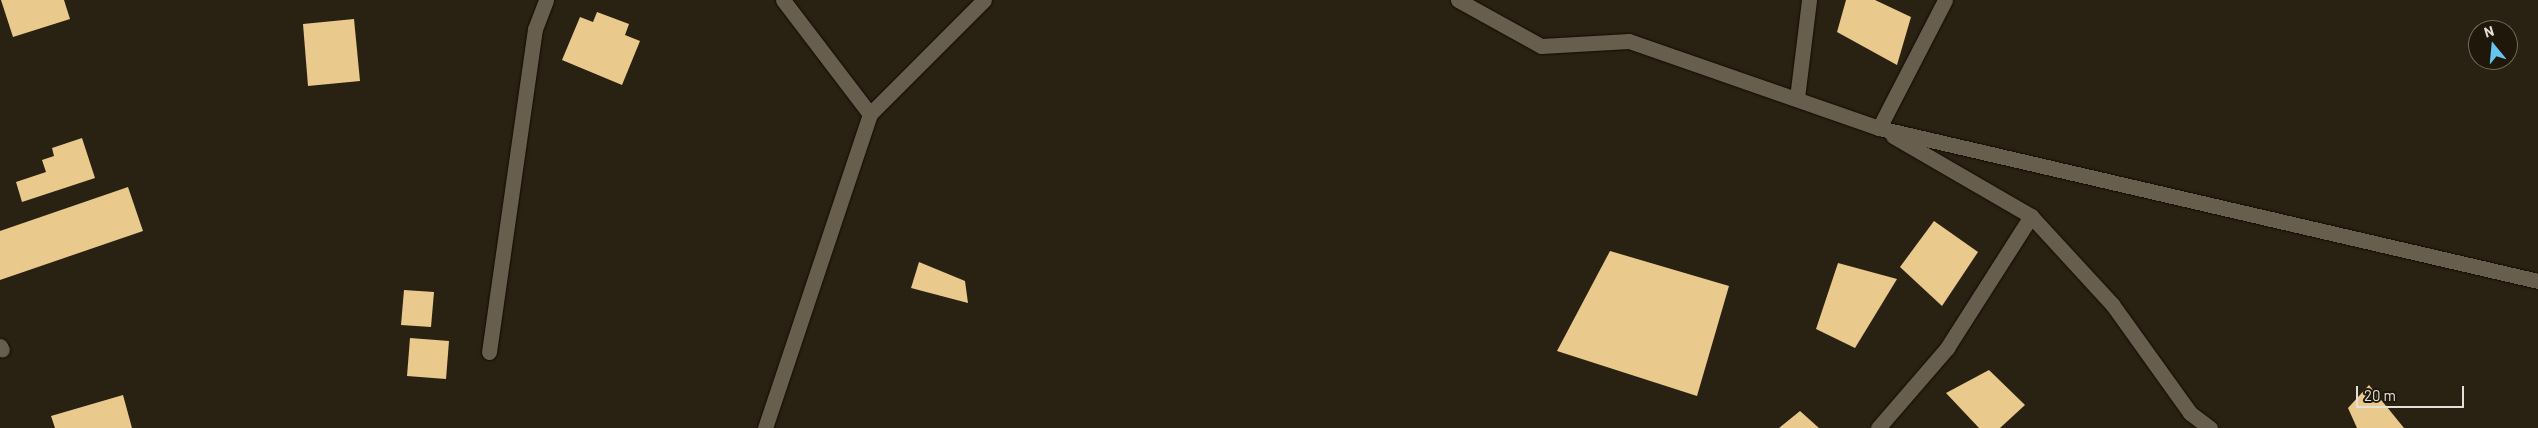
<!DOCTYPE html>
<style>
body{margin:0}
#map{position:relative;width:2538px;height:428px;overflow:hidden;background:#292213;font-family:Barlow,sans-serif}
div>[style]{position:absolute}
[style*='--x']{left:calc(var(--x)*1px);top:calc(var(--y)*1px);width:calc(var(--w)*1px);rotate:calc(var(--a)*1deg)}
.building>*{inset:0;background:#eac98c}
.roads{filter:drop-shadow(0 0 1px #120b01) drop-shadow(0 0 1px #120b01)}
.street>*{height:15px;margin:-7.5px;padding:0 7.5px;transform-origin:7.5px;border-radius:7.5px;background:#675e4e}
span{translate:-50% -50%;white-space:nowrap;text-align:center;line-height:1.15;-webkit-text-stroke:5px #1f180a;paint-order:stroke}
.north{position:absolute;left:2468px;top:20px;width:50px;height:50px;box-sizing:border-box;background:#1f180a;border:1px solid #6e685c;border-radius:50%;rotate:343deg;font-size:14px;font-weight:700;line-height:20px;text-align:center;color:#e5e0d7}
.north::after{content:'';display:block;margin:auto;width:18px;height:22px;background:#65c5ee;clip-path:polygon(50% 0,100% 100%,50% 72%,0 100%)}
.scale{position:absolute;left:2356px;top:386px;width:108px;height:22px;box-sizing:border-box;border:2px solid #e5e0d7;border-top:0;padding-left:6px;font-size:15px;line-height:18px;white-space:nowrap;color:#e5e0d7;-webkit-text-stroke:4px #1f180a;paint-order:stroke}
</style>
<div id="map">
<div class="building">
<div style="clip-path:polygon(1px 0,64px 0,70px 19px,13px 37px)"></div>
<div style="clip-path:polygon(1846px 0,1875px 0,1911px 17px,1897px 65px,1837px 32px)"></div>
<div style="clip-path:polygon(597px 12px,629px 24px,625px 35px,640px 41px,622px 85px,562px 60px,580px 17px,593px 22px)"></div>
<div style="clip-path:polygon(354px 19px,360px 81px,308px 86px,303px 24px)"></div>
<div style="clip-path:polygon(82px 138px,95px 178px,22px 202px,16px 182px,46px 172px,42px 160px,54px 156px,52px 148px)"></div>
<div style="clip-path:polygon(128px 187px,143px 231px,0 280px,0 231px)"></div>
<div style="clip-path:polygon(1934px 221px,1978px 252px,1942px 306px,1900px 267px)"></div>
<div style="clip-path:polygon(1610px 251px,1729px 286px,1697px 396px,1557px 351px)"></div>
<div style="clip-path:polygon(919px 262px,965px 281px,968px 303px,911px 288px)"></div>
<div style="clip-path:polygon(1838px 263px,1897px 279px,1855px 348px,1816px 329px)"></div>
<div style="clip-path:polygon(404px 290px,434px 292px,431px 327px,401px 325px)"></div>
<div style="clip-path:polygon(410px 338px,449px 341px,446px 379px,407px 376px)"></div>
<div style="clip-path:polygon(1989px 370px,2025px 405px,2000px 428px,1979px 428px,1946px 393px)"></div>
<div style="clip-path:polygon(2369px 385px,2404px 428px,2357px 428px,2348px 408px)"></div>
<div style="clip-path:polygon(123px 395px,132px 428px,55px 428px,51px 416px)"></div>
<div style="clip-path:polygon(1800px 411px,1819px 428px,1779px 428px)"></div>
</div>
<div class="roads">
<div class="street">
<div style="--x:783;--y:0;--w:143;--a:52.7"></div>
<div style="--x:870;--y:114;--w:161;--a:-45"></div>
<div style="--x:1458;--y:0;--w:95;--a:29"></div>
<div style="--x:1541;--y:46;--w:88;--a:-3.3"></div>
<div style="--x:1629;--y:41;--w:265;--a:19.2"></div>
<div style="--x:1879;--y:128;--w:677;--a:13.07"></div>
<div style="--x:1797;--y:98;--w:99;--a:-83"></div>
<div style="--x:1879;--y:128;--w:144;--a:-62.7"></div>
<div style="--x:1893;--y:136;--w:160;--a:30.1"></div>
<div style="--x:2031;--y:216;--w:120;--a:47.4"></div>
<div style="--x:2112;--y:304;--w:134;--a:54.4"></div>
<div style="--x:2190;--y:413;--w:25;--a:37"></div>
<div style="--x:0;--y:346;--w:4;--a:63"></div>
<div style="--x:489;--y:352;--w:326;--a:-81.9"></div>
<div style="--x:535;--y:29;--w:31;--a:-69"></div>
<div style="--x:765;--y:428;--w:331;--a:-71.5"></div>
<div style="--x:1878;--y:428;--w:106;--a:-49.2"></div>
<div style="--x:1947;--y:348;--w:156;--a:-57.5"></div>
</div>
</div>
<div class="north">N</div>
<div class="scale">20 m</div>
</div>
